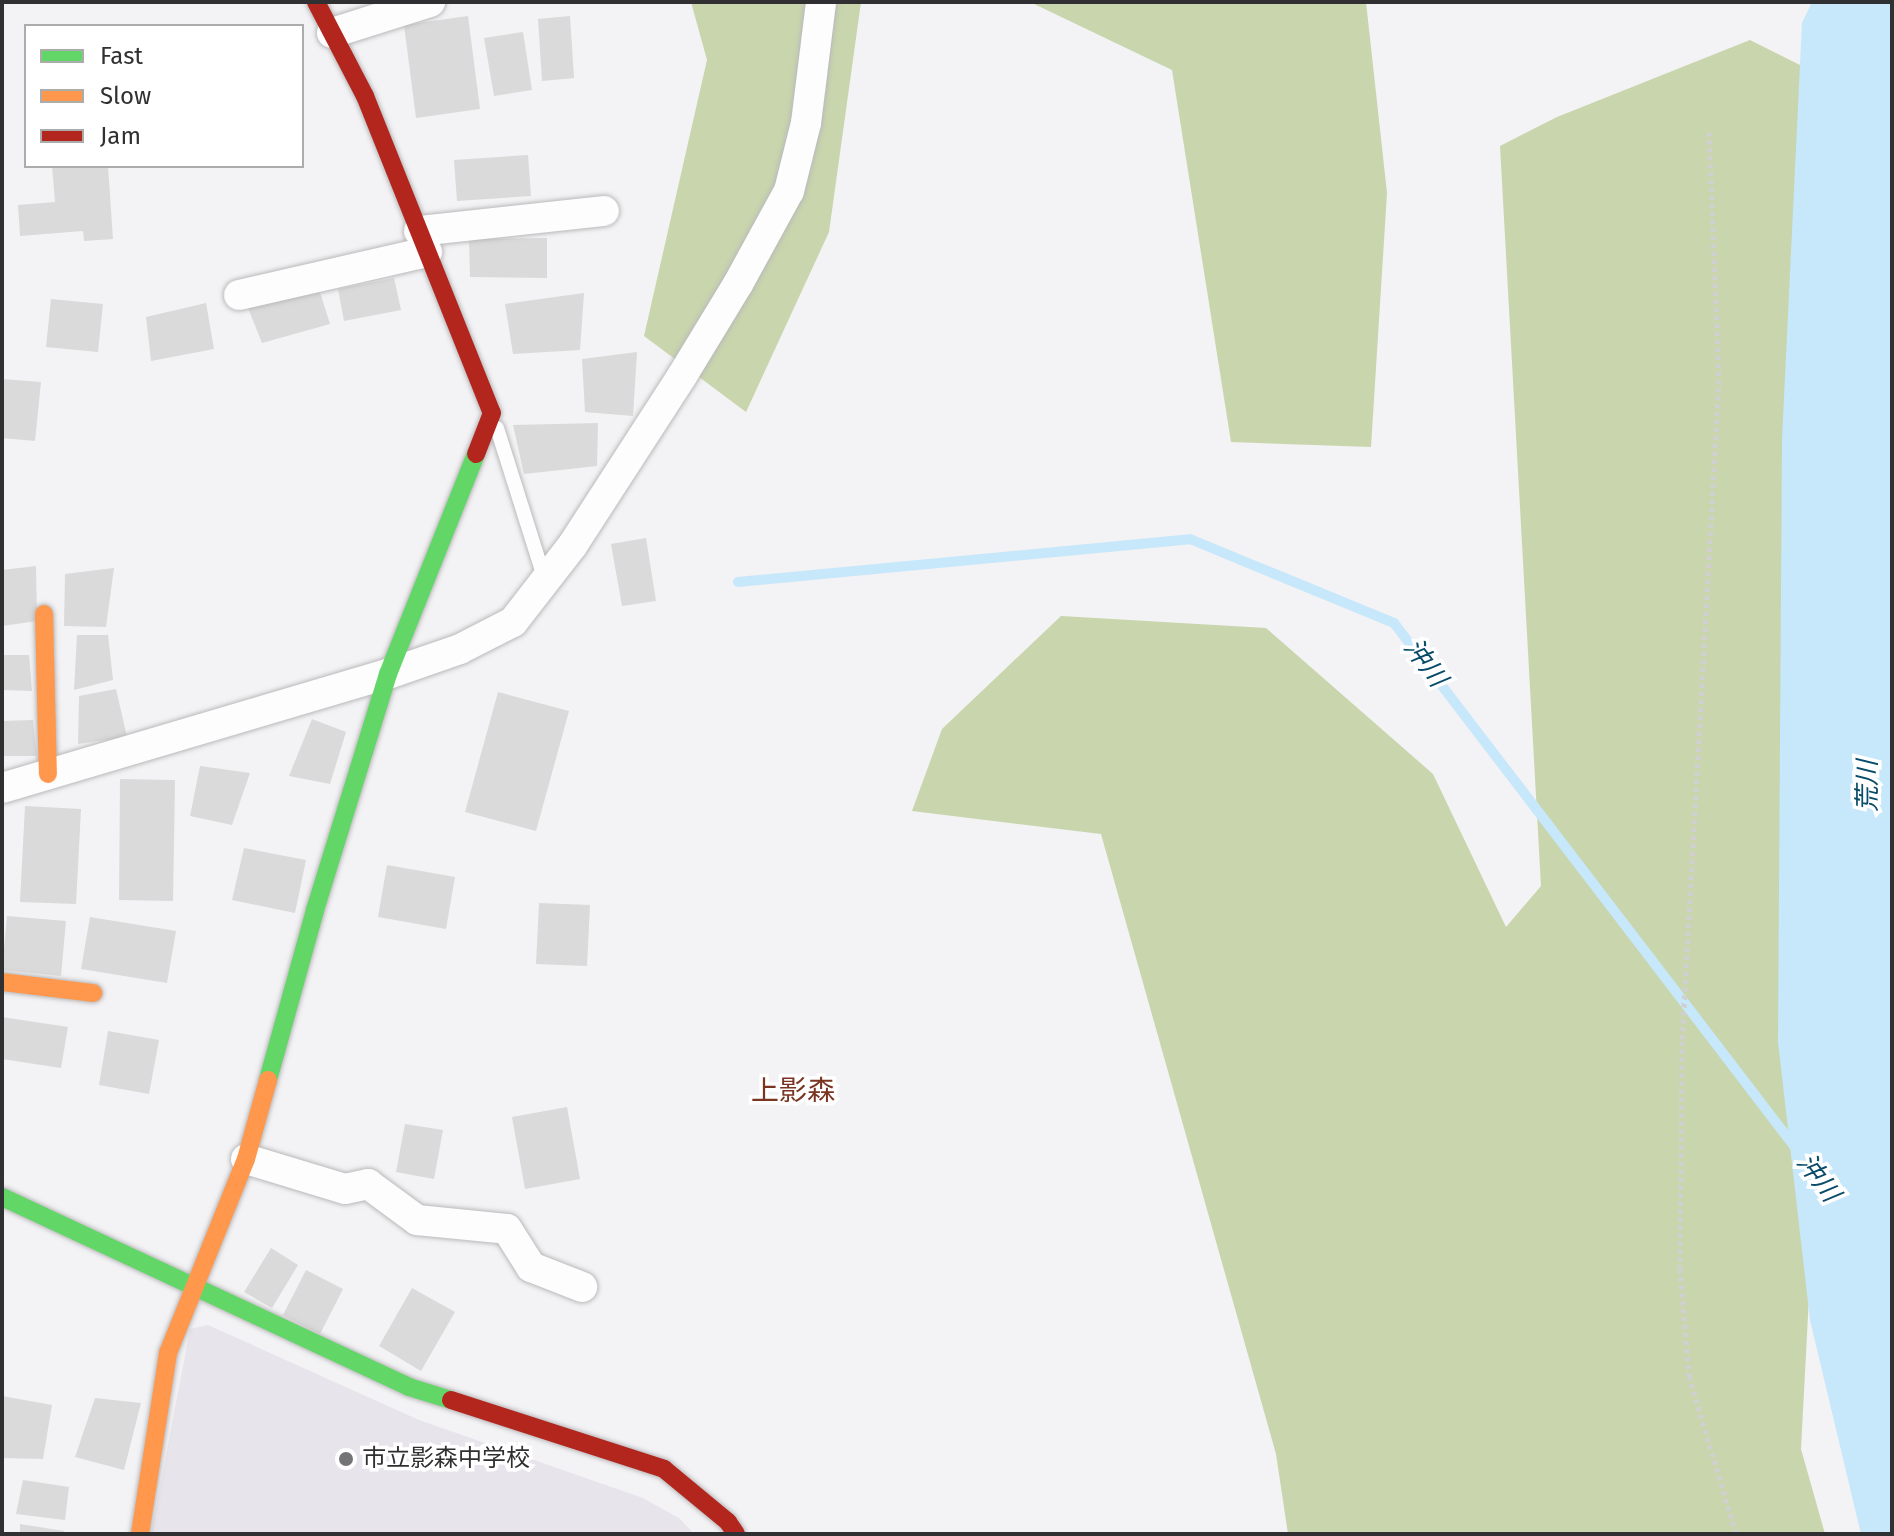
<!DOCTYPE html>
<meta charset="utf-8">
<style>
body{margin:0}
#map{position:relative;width:1894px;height:1536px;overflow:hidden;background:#f3f2f4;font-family:"Fira Sans","Noto Sans JP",sans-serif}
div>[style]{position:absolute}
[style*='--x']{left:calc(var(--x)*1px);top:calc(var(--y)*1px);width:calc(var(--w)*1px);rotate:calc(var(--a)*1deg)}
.built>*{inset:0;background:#e8e4eb}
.forest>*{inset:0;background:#c8d5ad}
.water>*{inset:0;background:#c7e7fb}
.stream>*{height:10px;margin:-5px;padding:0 5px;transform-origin:5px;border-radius:5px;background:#c7e7fb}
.building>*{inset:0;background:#dbdada}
.path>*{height:5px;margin-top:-2.5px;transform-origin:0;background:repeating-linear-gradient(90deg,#d0d0d1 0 4px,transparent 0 8px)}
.roads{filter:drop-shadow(0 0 2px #bab9bb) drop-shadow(0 0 2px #bab9bb)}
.lane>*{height:14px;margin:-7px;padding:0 7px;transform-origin:7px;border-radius:7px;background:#fdfdfd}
.street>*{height:30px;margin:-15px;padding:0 15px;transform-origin:15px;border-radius:15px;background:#fdfdfd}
.fast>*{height:18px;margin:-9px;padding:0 9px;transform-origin:9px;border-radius:9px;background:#63d668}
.slow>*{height:18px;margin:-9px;padding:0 9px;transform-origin:9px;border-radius:9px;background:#ff974d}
.jam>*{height:18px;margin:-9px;padding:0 9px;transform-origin:9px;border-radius:9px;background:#b3261e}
.dots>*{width:22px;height:22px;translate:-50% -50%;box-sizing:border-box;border:4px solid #fff;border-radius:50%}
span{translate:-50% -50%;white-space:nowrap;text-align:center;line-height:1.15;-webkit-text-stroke:7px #fff;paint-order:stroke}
.poi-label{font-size:24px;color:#302f31}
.left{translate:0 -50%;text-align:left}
.water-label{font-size:26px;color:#084c6a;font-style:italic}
.quarter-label{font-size:28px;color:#793522}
.frame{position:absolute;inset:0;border:4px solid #302f31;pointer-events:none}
.legend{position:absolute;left:24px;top:24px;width:280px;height:144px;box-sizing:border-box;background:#fff;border:2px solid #acacad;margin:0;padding:10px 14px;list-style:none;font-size:24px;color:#302f31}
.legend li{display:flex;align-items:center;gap:16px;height:40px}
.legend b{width:40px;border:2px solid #acacad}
</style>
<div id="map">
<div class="built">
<div style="clip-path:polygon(208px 1325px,419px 1420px,643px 1498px,679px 1518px,694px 1534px,151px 1534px,190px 1329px)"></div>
</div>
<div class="forest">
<div style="clip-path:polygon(691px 2px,861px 2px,829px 232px,746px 412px,644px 336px,707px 60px)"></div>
<div style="clip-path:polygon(1030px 2px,1366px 2px,1387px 193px,1371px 447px,1231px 442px,1172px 70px)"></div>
<div style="clip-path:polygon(1750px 40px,1840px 85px,1835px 800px,1801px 1449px,1825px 1534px,1288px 1534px,1276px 1454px,1101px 834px,912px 811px,942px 729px,1061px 616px,1266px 628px,1433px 774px,1506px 927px,1541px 886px,1500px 146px,1557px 117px)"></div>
</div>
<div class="water">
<div style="clip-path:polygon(1812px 2px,1892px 2px,1892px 1534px,1861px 1534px,1810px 1320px,1778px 1042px,1782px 439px,1802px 23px)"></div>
</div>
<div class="stream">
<div style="--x:738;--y:582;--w:454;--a:-5.4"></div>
<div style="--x:1190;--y:539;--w:221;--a:22.4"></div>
<div style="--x:1394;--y:623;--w:663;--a:52.59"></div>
</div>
<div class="building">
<div style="clip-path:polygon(468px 16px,480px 109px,416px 118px,404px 25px)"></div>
<div style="clip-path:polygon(570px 16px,574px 78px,542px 81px,538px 19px)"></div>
<div style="clip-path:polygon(523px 32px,532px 90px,494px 96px,484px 38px)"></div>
<div style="clip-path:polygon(528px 155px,531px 196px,457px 201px,454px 160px)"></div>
<div style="clip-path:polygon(52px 166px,108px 166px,113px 239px,84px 241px,83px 231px,20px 236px,18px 205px,55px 202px)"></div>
<div style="clip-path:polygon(547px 238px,547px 278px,470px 277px,469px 239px)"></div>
<div style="clip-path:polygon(394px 278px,401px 310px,344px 321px,338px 289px)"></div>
<div style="clip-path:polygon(318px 286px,330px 324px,262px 343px,248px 308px)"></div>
<div style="clip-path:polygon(584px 293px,580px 350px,513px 354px,505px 304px)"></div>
<div style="clip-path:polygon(51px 299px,103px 304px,98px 352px,46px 347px)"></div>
<div style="clip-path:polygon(206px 303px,214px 349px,151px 361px,146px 317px)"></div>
<div style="clip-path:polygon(637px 352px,633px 416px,585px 412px,582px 359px)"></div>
<div style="clip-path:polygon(2px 379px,41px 382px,35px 441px,2px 438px)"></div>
<div style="clip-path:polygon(598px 423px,597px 466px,524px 474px,513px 425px)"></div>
<div style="clip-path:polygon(646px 538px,656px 601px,622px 606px,611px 544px)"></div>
<div style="clip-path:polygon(36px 566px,37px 621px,2px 626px,2px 570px)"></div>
<div style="clip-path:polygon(114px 568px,106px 627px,64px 626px,65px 574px)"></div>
<div style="clip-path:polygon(77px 635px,108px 635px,113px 680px,74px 690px)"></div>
<div style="clip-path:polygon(2px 655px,29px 655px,32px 691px,2px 690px)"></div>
<div style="clip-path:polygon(116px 689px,127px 737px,78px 744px,79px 696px)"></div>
<div style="clip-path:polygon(498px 692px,569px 711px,536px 831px,465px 812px)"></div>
<div style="clip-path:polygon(312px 719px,346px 732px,330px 784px,289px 776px)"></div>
<div style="clip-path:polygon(33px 720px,37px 756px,2px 756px,2px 721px)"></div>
<div style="clip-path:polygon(200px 766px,250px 773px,232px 825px,190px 816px)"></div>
<div style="clip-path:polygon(120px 779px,175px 780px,173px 901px,119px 900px)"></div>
<div style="clip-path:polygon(25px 806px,81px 809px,76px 904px,20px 902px)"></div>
<div style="clip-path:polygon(244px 848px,306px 860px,295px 913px,232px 900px)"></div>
<div style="clip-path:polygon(387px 865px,455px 877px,446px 929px,378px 917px)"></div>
<div style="clip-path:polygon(539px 903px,590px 905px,587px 966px,536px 964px)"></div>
<div style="clip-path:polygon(7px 916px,66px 921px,61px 976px,2px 970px)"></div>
<div style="clip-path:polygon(90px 917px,176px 931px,167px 983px,81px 969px)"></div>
<div style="clip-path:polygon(2px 1017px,68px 1027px,61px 1068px,2px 1059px)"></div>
<div style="clip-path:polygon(108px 1031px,159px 1040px,149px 1094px,99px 1085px)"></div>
<div style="clip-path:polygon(567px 1107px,580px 1179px,525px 1189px,512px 1117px)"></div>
<div style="clip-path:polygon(405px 1124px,443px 1130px,434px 1179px,396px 1172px)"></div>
<div style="clip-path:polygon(271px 1248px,298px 1265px,272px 1308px,244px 1292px)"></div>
<div style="clip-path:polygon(306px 1270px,343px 1289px,320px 1334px,283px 1315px)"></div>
<div style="clip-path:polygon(412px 1288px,455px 1312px,421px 1371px,379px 1346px)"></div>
<div style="clip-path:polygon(2px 1396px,52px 1405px,43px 1459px,2px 1458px)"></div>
<div style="clip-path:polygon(95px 1398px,141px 1403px,124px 1470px,75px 1457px)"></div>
<div style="clip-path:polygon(23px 1480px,69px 1487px,65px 1520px,16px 1514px)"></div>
<div style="clip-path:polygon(20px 1524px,64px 1531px,64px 1534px,20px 1534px)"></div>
</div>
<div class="path">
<div style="--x:1709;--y:132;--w:248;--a:87.7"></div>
<div style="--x:1719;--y:380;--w:662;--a:93.2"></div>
<div style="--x:1682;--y:1041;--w:228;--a:90.5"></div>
<div style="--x:1680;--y:1269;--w:107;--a:85.2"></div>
<div style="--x:1689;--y:1376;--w:165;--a:73.4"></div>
</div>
<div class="roads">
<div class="lane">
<div style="--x:497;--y:428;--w:159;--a:72.5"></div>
</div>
<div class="street">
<div style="--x:332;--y:33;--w:103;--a:-17.6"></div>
<div style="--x:419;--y:231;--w:186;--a:-6.2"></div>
<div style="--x:239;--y:295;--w:193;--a:-12.9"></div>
<div style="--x:2;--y:788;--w:402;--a:-16.5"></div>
<div style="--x:388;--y:674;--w:76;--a:-19.1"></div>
<div style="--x:460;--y:649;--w:59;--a:-27"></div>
<div style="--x:513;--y:622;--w:96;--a:-52.2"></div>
<div style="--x:572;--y:546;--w:202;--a:-57.1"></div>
<div style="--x:682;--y:376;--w:108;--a:-58.7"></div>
<div style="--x:738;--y:284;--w:106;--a:-61.3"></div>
<div style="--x:789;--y:191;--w:70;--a:-76"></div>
<div style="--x:806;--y:123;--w:122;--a:-82.9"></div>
<div style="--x:246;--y:1159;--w:103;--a:16.9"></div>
<div style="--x:345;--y:1189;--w:24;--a:-12"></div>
<div style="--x:368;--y:1184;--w:61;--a:36.3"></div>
<div style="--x:417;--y:1220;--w:90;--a:5.7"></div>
<div style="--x:507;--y:1229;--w:45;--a:57.7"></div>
<div style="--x:531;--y:1267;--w:55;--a:21.4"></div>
</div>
<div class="fast">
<div style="--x:268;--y:1080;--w:176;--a:-74.5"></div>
<div style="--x:315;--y:910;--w:247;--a:-72.8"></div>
<div style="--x:388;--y:674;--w:237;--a:-68.2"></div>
<div style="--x:2;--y:1197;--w:449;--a:25"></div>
<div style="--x:409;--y:1387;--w:44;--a:17.2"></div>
</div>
<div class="slow">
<div style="--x:44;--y:614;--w:160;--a:88.6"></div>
<div style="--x:2;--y:982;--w:92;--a:6.9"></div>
<div style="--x:140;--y:1534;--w:183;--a:-81.2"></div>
<div style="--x:168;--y:1353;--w:209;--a:-68.1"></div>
<div style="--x:246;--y:1159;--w:82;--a:-74.4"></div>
</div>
<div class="jam">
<div style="--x:316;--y:2;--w:106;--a:62.5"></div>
<div style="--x:365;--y:96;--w:341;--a:68.2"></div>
<div style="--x:492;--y:413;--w:44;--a:111.3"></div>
<div style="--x:451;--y:1400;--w:224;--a:17.9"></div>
<div style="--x:664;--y:1469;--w:83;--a:39.6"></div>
<div style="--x:728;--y:1522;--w:14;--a:56"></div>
</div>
</div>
<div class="dots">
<div style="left:346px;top:1459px;background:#747375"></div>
</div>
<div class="poi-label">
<span class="left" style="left:362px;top:1459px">市立影森中学校</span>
</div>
<div class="water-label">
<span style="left:1425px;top:663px;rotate:53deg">沖川</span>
<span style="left:1868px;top:786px;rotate:-90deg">荒川</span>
<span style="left:1818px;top:1178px;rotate:53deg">沖川</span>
</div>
<div class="quarter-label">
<span style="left:793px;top:1091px">上影森</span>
</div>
<div class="frame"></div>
<ul class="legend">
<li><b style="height:10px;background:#63d668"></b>Fast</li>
<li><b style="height:10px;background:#ff974d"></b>Slow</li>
<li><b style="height:10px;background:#b3261e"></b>Jam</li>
</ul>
</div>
